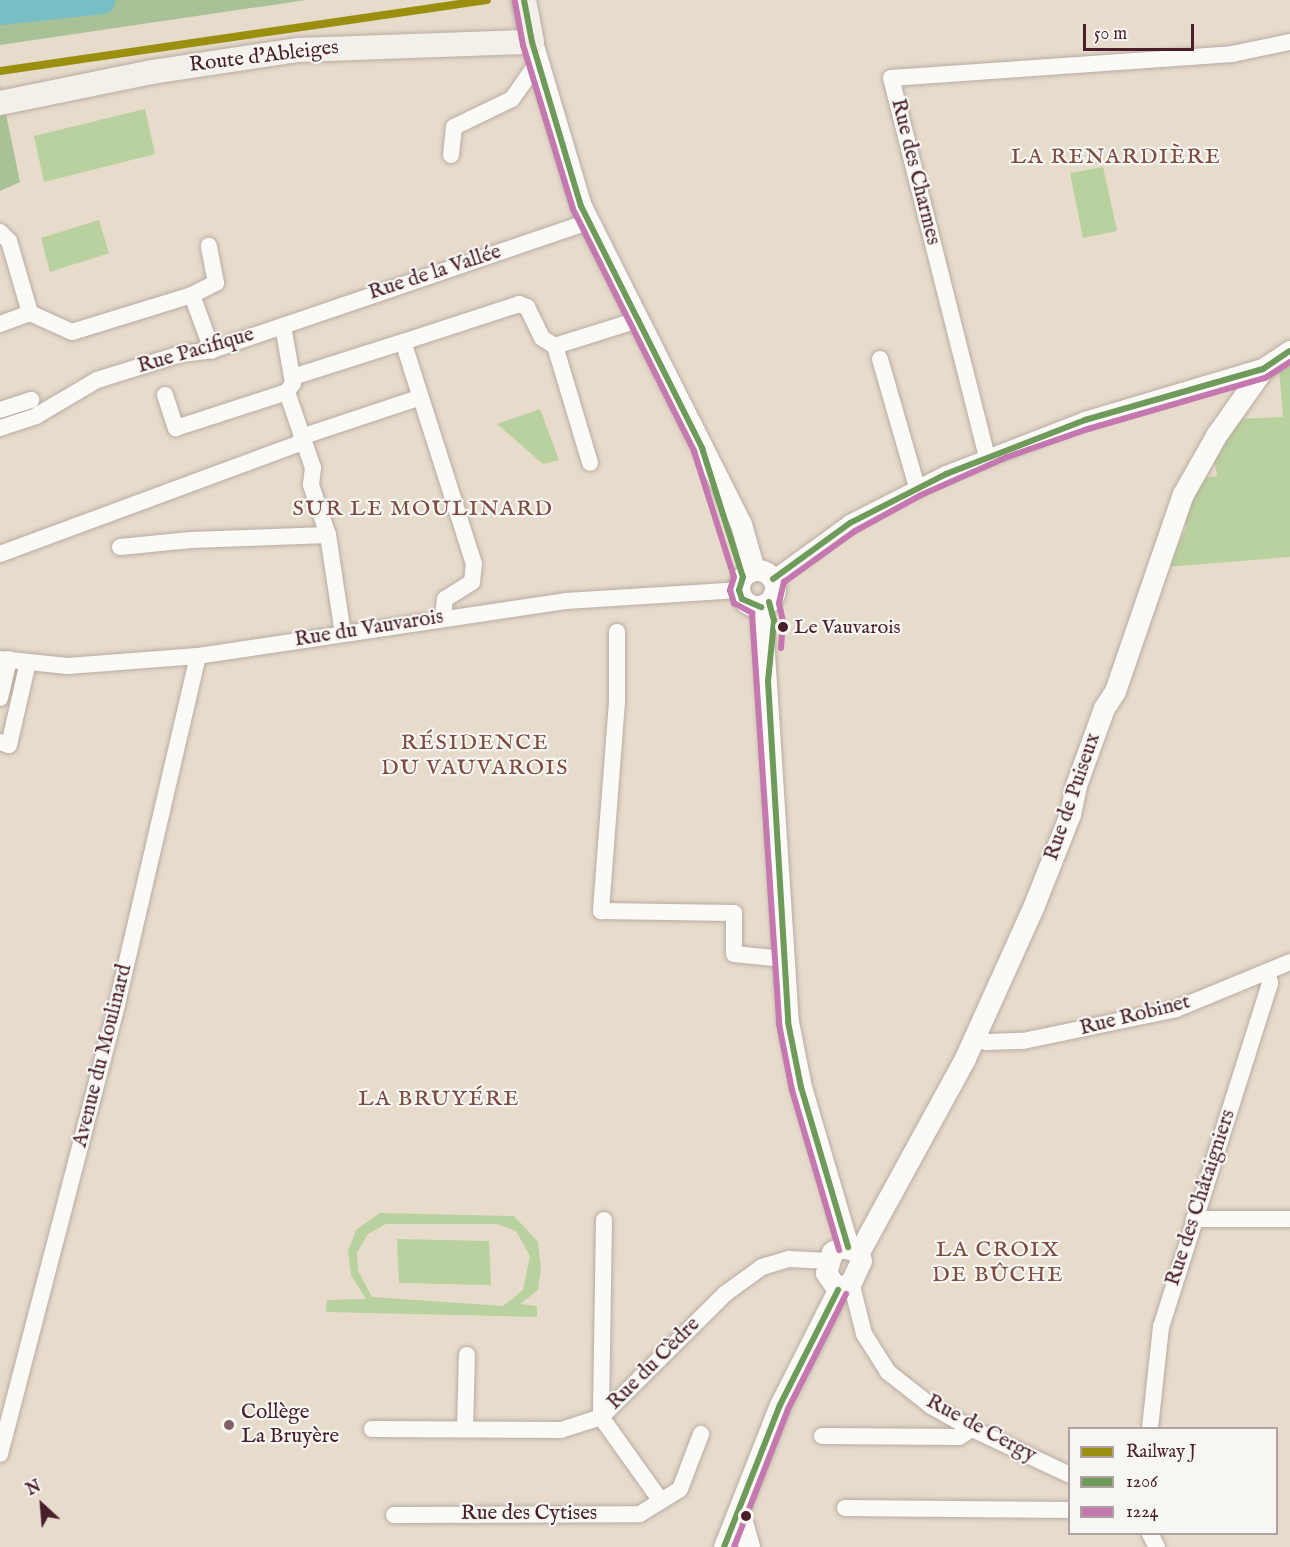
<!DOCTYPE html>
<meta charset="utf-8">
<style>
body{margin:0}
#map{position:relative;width:1290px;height:1547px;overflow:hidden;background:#e7dbcb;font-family:"IM FELL English",serif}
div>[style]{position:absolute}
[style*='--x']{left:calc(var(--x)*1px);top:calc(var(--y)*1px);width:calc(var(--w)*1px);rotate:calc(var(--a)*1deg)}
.green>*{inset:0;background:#b9d19e}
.forest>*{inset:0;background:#a9c196}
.river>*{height:27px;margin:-13.5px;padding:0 13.5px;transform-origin:13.5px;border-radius:13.5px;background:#77bec7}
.roads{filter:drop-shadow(0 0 2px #b8aca3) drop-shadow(0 0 2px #b8aca3)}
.minor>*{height:16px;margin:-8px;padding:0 8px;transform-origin:8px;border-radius:8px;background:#fbfaf7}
.tertiary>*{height:21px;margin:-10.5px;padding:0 10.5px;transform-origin:10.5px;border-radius:10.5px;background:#fbfaf7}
.tertiary>.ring{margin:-10.5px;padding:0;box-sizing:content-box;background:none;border:21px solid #fbfaf7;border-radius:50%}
.secondary>*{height:24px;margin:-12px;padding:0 12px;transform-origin:12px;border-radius:12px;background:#f3efe9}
.bus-1>*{height:6px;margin:-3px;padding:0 3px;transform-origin:3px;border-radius:3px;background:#6e9a5a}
.bus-2>*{height:6px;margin:-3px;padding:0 3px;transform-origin:3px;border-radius:3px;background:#c478af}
.rail-1>*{height:8px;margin:-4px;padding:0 4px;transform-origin:4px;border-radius:4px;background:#9b8f0f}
.dots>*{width:16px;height:16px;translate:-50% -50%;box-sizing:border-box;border:3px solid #f6f6f2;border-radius:50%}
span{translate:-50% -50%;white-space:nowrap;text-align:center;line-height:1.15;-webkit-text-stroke:4.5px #f6f6f2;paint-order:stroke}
.bus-label{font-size:20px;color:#4a1f2b}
.left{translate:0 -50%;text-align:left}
.street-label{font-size:21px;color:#4a1f2b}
.poi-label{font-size:21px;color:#4a1f2b}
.neighbourhood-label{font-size:22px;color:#7e4b42;letter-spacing:1.5px}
.legend{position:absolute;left:1068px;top:1427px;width:210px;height:108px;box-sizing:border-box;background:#f6f6f2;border:2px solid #b1a0a2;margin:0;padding:8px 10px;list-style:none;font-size:18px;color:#4a1f2b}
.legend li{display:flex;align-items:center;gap:12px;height:30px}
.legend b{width:30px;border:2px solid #b1a0a2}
.north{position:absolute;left:12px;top:1475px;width:60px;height:60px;-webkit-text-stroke:4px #f6f6f2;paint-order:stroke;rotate:334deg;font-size:16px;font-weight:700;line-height:24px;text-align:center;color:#4a1f2b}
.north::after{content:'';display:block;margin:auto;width:21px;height:27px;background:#4a1f2b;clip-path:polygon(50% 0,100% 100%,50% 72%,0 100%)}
.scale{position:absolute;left:1083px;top:24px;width:111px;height:27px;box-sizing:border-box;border:3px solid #4a1f2b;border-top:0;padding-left:8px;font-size:18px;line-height:21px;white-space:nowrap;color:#4a1f2b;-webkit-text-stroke:4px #f6f6f2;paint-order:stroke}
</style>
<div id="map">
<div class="green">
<div style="clip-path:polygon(145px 109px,155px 154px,44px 182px,34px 136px)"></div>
<div style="clip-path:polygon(1103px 167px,1117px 231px,1083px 238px,1070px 173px)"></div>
<div style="clip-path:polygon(99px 220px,109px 253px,50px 272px,41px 238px)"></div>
<div style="clip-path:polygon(1290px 363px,1290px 557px,1166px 567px,1187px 527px,1183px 523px,1192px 499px,1204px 478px,1217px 476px,1214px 458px,1238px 419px,1283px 417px,1279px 370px)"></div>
<div style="clip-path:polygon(540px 409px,559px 460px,543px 464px,497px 424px)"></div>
<div style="clip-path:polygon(evenodd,380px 1213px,514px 1216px,538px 1242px,541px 1268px,538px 1290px,520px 1304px,537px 1306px,537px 1317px,326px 1312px,327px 1300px,366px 1299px,351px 1275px,348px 1251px,356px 1230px,380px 1213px,386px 1224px,497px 1224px,516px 1231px,530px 1256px,523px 1290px,503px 1306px,372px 1297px,358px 1271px,357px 1253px,368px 1234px,386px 1224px)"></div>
<div style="clip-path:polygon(397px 1239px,489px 1241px,491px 1285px,399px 1283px)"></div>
</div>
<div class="forest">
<div style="clip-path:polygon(0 0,306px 0,0 45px)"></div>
<div style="clip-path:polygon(0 85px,20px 182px,0 191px)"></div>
</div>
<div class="river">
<div style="--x:0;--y:11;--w:102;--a:-6.2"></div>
</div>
<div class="roads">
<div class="minor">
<div style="--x:451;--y:155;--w:28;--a:-84"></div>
<div style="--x:454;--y:127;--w:64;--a:-25.8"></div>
<div style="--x:512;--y:99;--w:45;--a:-54.9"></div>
<div style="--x:0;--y:232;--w:13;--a:45"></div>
<div style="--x:9;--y:241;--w:75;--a:73.7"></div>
<div style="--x:30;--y:313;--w:46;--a:24.3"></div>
<div style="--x:72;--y:332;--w:126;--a:-17.1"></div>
<div style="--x:192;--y:295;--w:59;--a:70"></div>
<div style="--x:192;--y:295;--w:27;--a:-27"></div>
<div style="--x:216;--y:283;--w:38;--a:-101"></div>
<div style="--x:0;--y:324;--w:32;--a:-20"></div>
<div style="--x:283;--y:326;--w:58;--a:80"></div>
<div style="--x:293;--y:383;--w:11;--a:124"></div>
<div style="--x:287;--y:392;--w:80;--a:71.1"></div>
<div style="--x:313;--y:468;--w:17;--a:97"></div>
<div style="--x:311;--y:485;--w:53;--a:71.2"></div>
<div style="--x:328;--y:535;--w:100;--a:81.4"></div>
<div style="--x:555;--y:346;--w:122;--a:73.3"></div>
<div style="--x:880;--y:359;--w:133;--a:73.9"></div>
<div style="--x:293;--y:377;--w:115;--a:-17.7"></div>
<div style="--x:165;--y:395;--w:35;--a:72"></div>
<div style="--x:176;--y:428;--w:117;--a:-18"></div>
<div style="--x:0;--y:410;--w:33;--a:-18"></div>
<div style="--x:0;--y:428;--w:38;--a:-18"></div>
<div style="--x:36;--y:416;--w:71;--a:-30.5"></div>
<div style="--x:97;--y:380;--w:88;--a:-17.2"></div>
<div style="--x:181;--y:354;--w:31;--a:-7"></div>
<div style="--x:212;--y:350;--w:397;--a:-18.8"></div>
<div style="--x:301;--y:437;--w:126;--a:-18.4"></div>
<div style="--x:987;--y:457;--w:391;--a:-104.2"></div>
<div style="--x:891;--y:78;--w:342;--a:-4"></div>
<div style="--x:1232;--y:54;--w:59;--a:-11.7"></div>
<div style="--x:120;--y:547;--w:71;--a:-5.6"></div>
<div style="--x:191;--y:540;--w:137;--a:-2.1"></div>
<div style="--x:0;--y:554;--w:323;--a:-20.3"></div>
<div style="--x:773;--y:579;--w:95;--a:-36"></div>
<div style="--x:850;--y:523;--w:108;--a:-27"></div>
<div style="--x:946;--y:474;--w:149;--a:-21.2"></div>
<div style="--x:1085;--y:420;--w:189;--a:-16.6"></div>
<div style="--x:443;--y:617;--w:18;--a:-84"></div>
<div style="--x:445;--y:599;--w:32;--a:-32"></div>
<div style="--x:472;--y:582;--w:18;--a:-84"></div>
<div style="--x:474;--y:564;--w:233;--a:-107.7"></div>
<div style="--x:403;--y:342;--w:122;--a:-18.1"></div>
<div style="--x:519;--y:304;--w:9;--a:21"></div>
<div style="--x:527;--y:307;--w:34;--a:64"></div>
<div style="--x:542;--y:338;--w:15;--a:32"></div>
<div style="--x:555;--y:346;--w:87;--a:-17.4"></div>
<div style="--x:617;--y:632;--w:70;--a:90"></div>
<div style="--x:617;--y:702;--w:210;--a:94.4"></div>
<div style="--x:601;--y:911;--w:133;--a:0.9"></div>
<div style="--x:734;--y:913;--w:41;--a:90"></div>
<div style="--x:734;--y:954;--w:50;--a:5.7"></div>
<div style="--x:0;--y:659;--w:68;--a:5.9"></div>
<div style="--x:68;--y:666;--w:130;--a:-4.4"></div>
<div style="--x:198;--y:656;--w:372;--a:-8.5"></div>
<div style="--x:566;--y:601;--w:173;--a:-3.6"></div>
<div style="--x:0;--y:698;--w:40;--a:-77"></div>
<div style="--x:0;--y:742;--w:9;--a:18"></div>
<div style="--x:9;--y:745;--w:85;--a:-77.1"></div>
<div style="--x:974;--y:1037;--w:13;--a:23"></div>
<div style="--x:986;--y:1042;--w:37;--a:-2"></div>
<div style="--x:1023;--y:1041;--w:156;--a:-11.8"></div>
<div style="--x:1176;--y:1009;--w:123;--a:-22.4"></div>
<div style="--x:1194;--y:1219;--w:96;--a:0"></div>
<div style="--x:604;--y:1220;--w:197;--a:90.9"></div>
<div style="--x:601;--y:1417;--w:103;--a:54.5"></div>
<div style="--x:661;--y:1501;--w:22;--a:-32"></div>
<div style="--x:680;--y:1489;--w:59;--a:-69.1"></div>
<div style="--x:851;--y:1282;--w:54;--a:76"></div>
<div style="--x:864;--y:1334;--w:45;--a:57.7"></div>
<div style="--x:888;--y:1372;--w:55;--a:38.3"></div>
<div style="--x:931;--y:1406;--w:47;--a:29.3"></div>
<div style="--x:972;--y:1429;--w:108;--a:25.1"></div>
<div style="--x:1150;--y:1428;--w:102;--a:-83.8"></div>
<div style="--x:1161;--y:1327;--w:361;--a:-72.4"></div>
<div style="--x:1270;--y:983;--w:11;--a:-105"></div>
<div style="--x:372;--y:1429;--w:189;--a:0.3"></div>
<div style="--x:561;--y:1430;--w:42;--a:-18"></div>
<div style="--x:601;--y:1417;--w:176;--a:-44.8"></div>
<div style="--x:726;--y:1293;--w:44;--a:-35.8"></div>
<div style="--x:762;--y:1267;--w:28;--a:-17"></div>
<div style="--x:789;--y:1259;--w:39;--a:3"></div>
<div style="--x:465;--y:1429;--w:74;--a:-88.5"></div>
<div style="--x:822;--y:1436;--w:137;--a:0.4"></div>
<div style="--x:959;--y:1437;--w:15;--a:-32"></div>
<div style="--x:0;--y:1454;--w:465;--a:-75.4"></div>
<div style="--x:117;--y:1004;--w:357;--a:-76.9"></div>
<div style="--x:845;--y:1508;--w:225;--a:0.5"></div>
<div style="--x:394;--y:1515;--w:246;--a:-0.2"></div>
<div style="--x:640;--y:1514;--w:25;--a:-32"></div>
<div style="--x:1150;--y:1534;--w:15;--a:62"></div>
</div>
<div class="tertiary">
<div style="--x:532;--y:42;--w:171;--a:73.4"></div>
<div style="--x:581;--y:206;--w:356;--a:63.3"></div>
<div style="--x:741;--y:524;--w:48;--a:74.2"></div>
<div class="ring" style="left:739px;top:570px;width:15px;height:15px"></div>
<div style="--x:761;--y:607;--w:416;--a:86.3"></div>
<div style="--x:788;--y:1022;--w:66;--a:78.7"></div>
<div style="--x:801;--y:1087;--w:167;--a:73.6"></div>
<div style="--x:859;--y:1252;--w:221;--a:-61.3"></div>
<div style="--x:965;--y:1058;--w:168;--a:-65.7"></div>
<div style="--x:1034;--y:905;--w:98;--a:-68.4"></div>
<div style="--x:1070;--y:814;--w:30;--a:-78"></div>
<div style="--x:1076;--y:785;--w:82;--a:-70"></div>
<div style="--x:1104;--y:708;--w:20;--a:-57"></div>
<div style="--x:1115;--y:691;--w:208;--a:-71"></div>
<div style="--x:1183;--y:494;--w:69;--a:-60.5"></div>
<div style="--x:1217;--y:434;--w:80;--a:-54.7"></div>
<div style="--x:1263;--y:369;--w:32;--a:-34"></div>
<div style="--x:838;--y:1290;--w:21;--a:-125"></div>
<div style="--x:826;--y:1273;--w:22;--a:-74"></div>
<div style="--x:832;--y:1252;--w:11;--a:-27"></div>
<div style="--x:842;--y:1247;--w:18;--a:16"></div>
<div style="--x:838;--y:1290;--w:15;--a:-32"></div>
<div style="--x:851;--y:1282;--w:23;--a:-65"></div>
<div style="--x:861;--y:1261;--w:9;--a:-103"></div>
<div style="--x:740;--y:1515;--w:33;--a:74"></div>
<div style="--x:724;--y:1547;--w:153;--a:-68.5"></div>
<div style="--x:780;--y:1405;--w:129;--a:-63.2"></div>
</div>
<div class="secondary">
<div style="--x:0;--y:103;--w:155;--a:-11.5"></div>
<div style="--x:152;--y:72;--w:148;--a:-8.6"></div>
<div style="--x:298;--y:50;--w:234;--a:-2"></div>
<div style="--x:532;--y:42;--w:43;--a:-100.8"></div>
</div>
</div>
<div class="bus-1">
<div style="--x:524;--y:0;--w:43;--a:79.2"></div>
<div style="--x:532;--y:42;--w:171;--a:73.4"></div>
<div style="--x:581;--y:206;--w:271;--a:63.4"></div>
<div style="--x:702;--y:448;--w:135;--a:72.4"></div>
<div style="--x:743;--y:577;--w:14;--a:107"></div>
<div style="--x:739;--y:590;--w:9;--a:72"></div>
<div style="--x:742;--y:599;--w:21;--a:23"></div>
<div style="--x:773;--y:579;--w:95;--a:-36"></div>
<div style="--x:850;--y:523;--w:108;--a:-27"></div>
<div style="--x:946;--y:474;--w:149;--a:-21.2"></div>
<div style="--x:1085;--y:420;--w:185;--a:-16"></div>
<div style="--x:1263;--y:369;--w:32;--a:-34"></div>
<div style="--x:769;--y:602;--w:20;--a:75"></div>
<div style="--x:774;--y:621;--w:60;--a:95.7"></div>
<div style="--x:768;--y:681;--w:342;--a:86.6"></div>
<div style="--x:788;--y:1022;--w:66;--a:78.7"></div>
<div style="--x:801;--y:1087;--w:167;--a:73.6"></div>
<div style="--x:724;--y:1547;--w:153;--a:-68.5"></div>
<div style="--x:780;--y:1405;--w:129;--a:-63.2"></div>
</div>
<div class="bus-2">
<div style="--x:515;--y:2;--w:44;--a:79.5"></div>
<div style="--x:523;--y:45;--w:171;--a:73"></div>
<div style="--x:573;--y:209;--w:271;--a:63.4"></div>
<div style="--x:694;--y:451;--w:132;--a:72.4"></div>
<div style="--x:734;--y:577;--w:14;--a:107"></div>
<div style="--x:730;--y:590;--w:14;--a:73"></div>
<div style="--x:734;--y:603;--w:21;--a:29"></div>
<div style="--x:752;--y:613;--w:412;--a:86.2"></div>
<div style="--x:779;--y:1024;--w:67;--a:78.9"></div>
<div style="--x:792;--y:1090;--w:167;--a:73.6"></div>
<div style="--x:781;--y:648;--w:27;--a:-86"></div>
<div style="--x:783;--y:621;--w:18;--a:-103"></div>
<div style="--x:779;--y:603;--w:22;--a:-77"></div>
<div style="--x:784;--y:582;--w:87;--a:-35.7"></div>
<div style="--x:855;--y:531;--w:75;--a:-28.6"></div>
<div style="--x:921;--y:495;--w:94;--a:-23.8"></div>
<div style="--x:1007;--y:457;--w:86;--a:-19.1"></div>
<div style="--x:1088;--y:429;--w:184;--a:-16.1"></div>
<div style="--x:1265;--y:378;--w:30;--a:-33"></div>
<div style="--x:734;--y:1547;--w:148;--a:-68.6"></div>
<div style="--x:788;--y:1409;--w:129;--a:-63.2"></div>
</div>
<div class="rail-1">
<div style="--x:0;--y:71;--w:492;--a:-8.3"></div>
</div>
<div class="dots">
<div style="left:783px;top:627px;background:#4a1f2b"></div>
<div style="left:229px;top:1425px;background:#816163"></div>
<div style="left:746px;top:1516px;background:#4a1f2b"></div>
</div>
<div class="bus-label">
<span class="left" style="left:794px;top:627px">Le Vauvarois</span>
</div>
<div class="street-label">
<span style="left:264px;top:57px;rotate:-7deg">Route d'Ableiges</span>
<span style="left:915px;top:172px;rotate:76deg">Rue des Charmes</span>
<span style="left:435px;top:273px;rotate:-18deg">Rue de la Vallée</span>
<span style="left:196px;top:351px;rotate:-16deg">Rue Pacifique</span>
<span style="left:369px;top:629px;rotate:-9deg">Rue du Vauvarois</span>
<span style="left:1073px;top:797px;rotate:-71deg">Rue de Puiseux</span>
<span style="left:1135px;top:1016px;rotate:-14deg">Rue Robinet</span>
<span style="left:103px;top:1056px;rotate:-76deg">Avenue du Moulinard</span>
<span style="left:1201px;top:1198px;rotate:-72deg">Rue des Châtaigniers</span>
<span style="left:654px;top:1364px;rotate:-45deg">Rue du Cèdre</span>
<span style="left:981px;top:1429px;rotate:28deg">Rue de Cergy</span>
<span style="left:529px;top:1514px">Rue des Cytises</span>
</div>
<div class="poi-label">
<span class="left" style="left:241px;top:1425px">Collège<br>La Bruyère</span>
</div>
<div class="neighbourhood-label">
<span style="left:1116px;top:158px">LA RENARDIÈRE</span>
<span style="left:423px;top:510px">SUR LE MOULINARD</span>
<span style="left:475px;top:756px">RÉSIDENCE<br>DU VAUVAROIS</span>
<span style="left:439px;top:1100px">LA BRUYÉRE</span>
<span style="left:998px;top:1263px">LA CROIX<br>DE BÛCHE</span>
</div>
<ul class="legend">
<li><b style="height:8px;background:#9b8f0f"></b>Railway J</li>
<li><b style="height:8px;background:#6e9a5a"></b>1206</li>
<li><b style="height:8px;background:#c478af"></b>1224</li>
</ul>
<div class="north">N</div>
<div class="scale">50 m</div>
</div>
